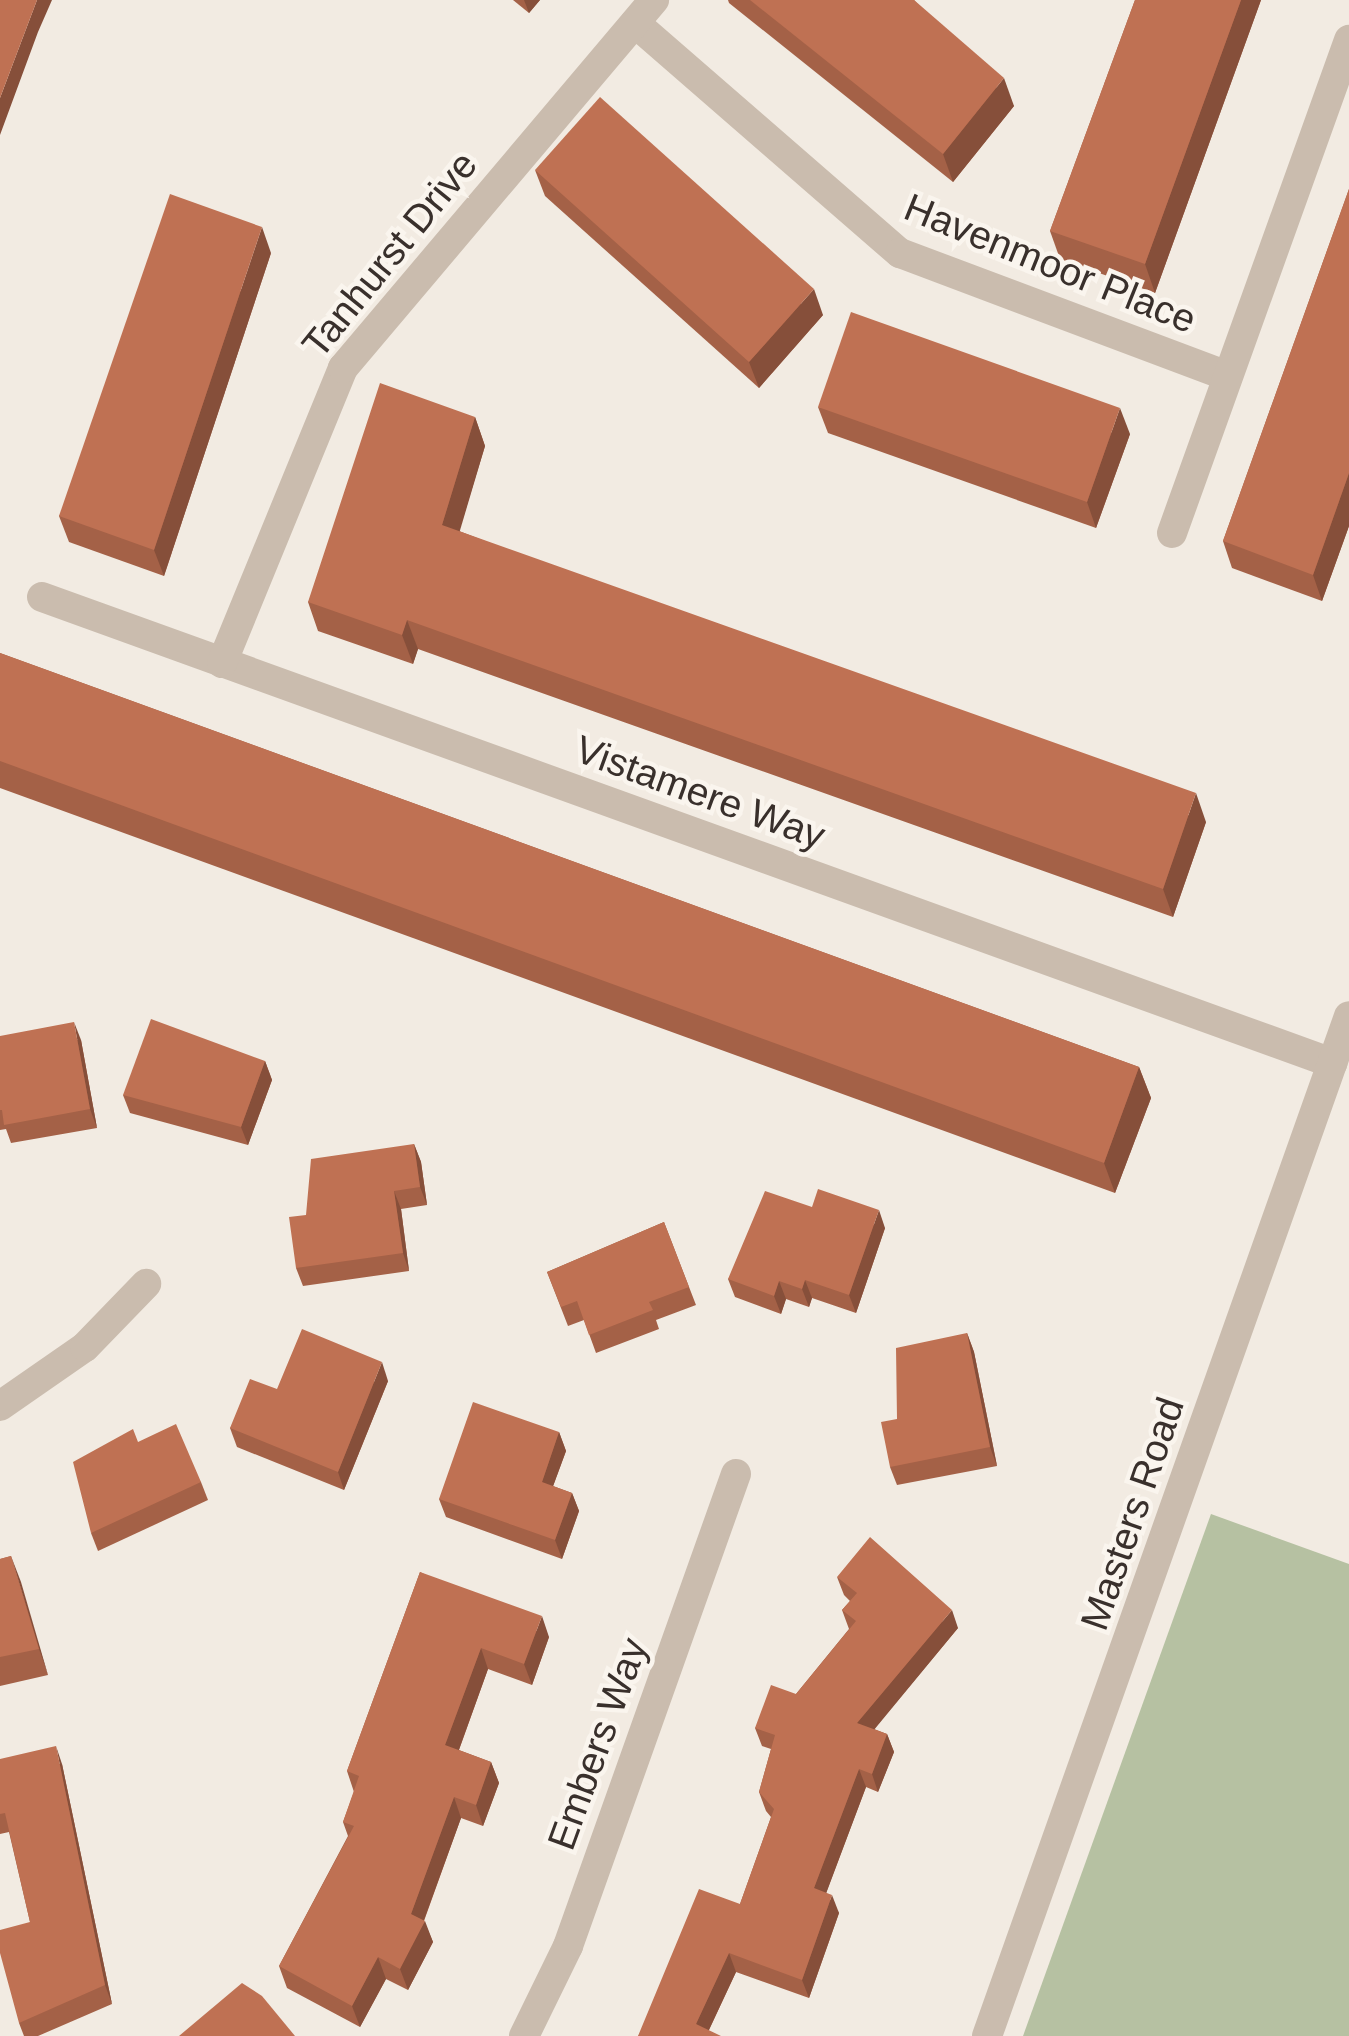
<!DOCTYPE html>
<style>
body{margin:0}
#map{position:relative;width:1349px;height:2036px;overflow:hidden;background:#f2ebe2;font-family:Helvetica,sans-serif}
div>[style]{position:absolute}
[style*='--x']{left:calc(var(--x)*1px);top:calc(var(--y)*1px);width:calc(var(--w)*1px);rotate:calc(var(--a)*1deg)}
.green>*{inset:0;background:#b6c1a2}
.minor>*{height:30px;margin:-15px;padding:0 15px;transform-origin:15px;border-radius:15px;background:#cabcae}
.tertiary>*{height:30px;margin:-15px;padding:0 15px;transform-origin:15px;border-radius:15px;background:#cabcae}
.wall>*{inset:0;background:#a46147}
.shaded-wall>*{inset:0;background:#864f3a}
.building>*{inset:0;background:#bf7153}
span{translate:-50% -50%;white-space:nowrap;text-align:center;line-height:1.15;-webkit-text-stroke:9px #faf5ee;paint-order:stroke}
.street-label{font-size:39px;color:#39302c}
</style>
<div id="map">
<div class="green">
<div style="clip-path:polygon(1211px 1514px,1349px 1564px,1349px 2036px,1023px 2036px)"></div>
</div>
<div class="minor">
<div style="--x:635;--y:23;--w:351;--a:41"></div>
<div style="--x:900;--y:253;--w:350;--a:20.6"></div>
<div style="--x:1172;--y:533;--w:524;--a:-70.25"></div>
<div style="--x:42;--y:597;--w:1372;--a:19.86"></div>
<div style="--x:222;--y:663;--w:319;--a:-67.7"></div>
<div style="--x:343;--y:368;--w:482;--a:-49.8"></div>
<div style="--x:0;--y:1406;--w:103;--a:-34.8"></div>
<div style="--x:85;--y:1347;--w:88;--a:-45.9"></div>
<div style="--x:524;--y:2036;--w:100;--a:-63.9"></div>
<div style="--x:568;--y:1946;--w:501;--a:-70.41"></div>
</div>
<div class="tertiary">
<div style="--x:987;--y:2036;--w:1082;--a:-70.46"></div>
</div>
<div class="wall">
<div style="clip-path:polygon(513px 0,540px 0,529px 13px)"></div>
<div style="clip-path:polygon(728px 0,914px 0,1014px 106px,953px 182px,729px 3px)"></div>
<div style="clip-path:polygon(1135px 0,1261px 0,1155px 293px,1060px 259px,1050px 231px)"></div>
<div style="clip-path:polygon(535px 170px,823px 315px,759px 388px,545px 196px)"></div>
<div style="clip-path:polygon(1349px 189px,1349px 526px,1322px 601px,1232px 568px,1223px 541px)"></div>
<div style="clip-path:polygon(271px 253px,164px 576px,69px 542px,59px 516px)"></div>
<div style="clip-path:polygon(818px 407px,1130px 434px,1096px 528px,828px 433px)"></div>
<div style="clip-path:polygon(475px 417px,485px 446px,459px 531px,1206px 822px,1173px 917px,418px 649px,413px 664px,318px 631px,308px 602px)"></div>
<div style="clip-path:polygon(0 653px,1139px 1067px,1151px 1098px,1115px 1193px,0 788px)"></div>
<div style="clip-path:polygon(0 1036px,81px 1040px,97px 1128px,11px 1143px,6px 1129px,0 1130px)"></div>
<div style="clip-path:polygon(265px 1061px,272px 1080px,248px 1145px,130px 1113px,123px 1095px)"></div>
<div style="clip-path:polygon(414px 1144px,421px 1162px,427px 1205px,401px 1209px,409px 1271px,303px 1286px,296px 1268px,306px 1215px)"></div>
<div style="clip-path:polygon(812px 1207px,885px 1228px,856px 1313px,812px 1298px,809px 1307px,786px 1299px,781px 1314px,735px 1297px,728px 1279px)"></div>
<div style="clip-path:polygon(664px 1222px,696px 1305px,656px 1320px,659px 1329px,596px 1353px,584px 1320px,568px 1326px,547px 1272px)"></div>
<div style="clip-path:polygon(967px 1333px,974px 1352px,997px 1466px,897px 1485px,890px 1467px,897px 1419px)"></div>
<div style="clip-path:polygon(388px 1381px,344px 1490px,237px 1447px,230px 1428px,277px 1389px)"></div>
<div style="clip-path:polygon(559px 1432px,566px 1451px,553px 1486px,572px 1493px,579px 1511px,562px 1559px,446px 1517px,439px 1499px)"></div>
<div style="clip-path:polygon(138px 1442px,201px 1482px,208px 1500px,98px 1551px,91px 1533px)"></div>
<div style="clip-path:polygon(11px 1556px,48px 1675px,0 1686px,0 1559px)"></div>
<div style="clip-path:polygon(420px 1572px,549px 1637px,532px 1685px,488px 1669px,459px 1750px,491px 1762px,499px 1783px,483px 1826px,461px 1818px,424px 1921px,433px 1942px,408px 1990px,386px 1979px,360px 2027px,287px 1988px,279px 1966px,348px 1836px,343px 1822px,354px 1792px,347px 1771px)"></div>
<div style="clip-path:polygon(837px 1577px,958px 1628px,874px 1729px,887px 1734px,894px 1752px,878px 1792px,866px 1787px,826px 1893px,839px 1913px,809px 1998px,736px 1972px,709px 2030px,638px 2036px,740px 1904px,771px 1817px,766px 1811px,759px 1792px,771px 1749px,762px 1746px,755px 1728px,796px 1694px,849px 1629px,842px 1610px,850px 1601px,844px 1595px)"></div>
<div style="clip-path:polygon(0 1759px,62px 1764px,112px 2004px,38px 2036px,24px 2036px,19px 2023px,30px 1922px,9px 1832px,0 1834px)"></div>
</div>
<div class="shaded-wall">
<div style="clip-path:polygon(37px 0,52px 0,38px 32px,0 135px,0 98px)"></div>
<div style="clip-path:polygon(524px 0,540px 0,529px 13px)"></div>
<div style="clip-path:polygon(1241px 0,1261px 0,1155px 293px,1145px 264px)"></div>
<div style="clip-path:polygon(1004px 78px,1014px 106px,953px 182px,943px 154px)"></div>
<div style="clip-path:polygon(262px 227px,271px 253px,164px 576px,154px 550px)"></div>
<div style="clip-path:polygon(814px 289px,823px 315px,759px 388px,749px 362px)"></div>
<div style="clip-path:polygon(1120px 408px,1130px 434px,1096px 528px,1087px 502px)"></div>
<div style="clip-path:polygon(475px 417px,485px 446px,453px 554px,442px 525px)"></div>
<div style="clip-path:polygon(1349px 473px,1349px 526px,1322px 601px,1313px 575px)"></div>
<div style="clip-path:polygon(407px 620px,418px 649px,413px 664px,402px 635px)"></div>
<div style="clip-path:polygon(1196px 793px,1206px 822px,1173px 917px,1163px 889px)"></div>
<div style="clip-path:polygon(74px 1022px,81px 1040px,97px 1128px,90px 1109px)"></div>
<div style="clip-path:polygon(265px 1061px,272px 1080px,248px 1145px,241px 1127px)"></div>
<div style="clip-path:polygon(1139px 1067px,1151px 1098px,1115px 1193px,1104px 1163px)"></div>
<div style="clip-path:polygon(414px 1144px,421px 1162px,427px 1205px,420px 1187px)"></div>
<div style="clip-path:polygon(394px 1191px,401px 1209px,409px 1271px,403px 1253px)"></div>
<div style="clip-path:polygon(879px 1210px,885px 1228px,856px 1313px,849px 1295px)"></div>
<div style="clip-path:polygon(805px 1280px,812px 1298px,809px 1307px,802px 1289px)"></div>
<div style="clip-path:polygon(779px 1281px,786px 1299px,781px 1314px,774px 1296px)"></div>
<div style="clip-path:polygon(967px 1333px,974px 1352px,997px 1466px,990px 1447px)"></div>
<div style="clip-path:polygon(382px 1362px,388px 1381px,344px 1490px,338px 1472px)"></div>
<div style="clip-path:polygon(559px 1432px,566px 1451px,548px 1500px,542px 1482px)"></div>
<div style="clip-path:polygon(572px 1493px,579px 1511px,562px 1559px,555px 1540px)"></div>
<div style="clip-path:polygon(11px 1556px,21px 1582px,48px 1675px,39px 1649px)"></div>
<div style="clip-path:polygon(952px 1610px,958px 1628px,864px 1742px,857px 1723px)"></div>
<div style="clip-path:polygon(542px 1616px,549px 1637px,532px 1685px,524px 1664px)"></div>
<div style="clip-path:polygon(481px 1648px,488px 1669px,453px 1766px,445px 1745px)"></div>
<div style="clip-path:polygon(887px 1734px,894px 1752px,878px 1792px,872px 1774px)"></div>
<div style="clip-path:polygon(56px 1746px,62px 1764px,112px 2004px,105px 1985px)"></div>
<div style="clip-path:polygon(491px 1762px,499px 1783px,483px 1826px,476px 1805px)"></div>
<div style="clip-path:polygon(859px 1769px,866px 1787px,821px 1907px,814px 1888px)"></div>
<div style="clip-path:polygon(454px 1797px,461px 1818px,421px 1928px,425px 1921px,433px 1942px,408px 1990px,400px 1969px,411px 1914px)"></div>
<div style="clip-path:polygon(832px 1895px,839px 1913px,809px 1998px,802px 1980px)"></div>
<div style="clip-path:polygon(729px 1953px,736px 1972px,706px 2036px,696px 2024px)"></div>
<div style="clip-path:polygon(378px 1957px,386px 1979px,360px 2027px,352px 2006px)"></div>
</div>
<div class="building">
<div style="clip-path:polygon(0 0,37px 0,0 98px)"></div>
<div style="clip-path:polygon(750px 0,914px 0,1004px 78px,943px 154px)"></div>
<div style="clip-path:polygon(1135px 0,1241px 0,1145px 264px,1050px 231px)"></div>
<div style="clip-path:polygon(600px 97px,814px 289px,749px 362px,535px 170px)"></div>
<div style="clip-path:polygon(1349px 189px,1349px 473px,1313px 575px,1223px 541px)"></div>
<div style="clip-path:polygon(170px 194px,262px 227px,154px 550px,59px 516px)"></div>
<div style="clip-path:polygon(851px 312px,1120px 408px,1087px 502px,818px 407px)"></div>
<div style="clip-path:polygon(380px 383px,475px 417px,442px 525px,1196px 793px,1163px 889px,407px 620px,402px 635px,308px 602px)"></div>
<div style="clip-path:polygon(0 653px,1139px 1067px,1104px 1163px,0 761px)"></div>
<div style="clip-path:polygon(151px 1019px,265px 1061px,241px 1127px,123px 1095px)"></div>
<div style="clip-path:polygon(74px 1022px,90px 1109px,4px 1125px,2px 1110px,0 1110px,0 1036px)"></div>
<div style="clip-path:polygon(414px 1144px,420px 1187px,394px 1191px,403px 1253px,296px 1268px,289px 1217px,306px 1215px,311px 1159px)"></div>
<div style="clip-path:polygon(818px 1189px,879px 1210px,849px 1295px,805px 1280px,802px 1289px,779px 1281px,774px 1296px,728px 1279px,765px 1191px,812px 1207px)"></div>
<div style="clip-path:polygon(664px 1222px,689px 1287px,649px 1302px,653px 1310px,589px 1335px,577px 1301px,561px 1307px,547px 1272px)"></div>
<div style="clip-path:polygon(302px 1329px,382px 1362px,338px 1472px,230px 1428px,250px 1379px,277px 1389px)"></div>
<div style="clip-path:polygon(967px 1333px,990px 1447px,890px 1467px,881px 1422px,897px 1419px,896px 1348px)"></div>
<div style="clip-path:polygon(473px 1402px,559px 1432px,542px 1482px,572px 1493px,555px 1540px,439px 1499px)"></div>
<div style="clip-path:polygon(176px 1424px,201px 1482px,91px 1533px,73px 1462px,133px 1429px,138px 1442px)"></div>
<div style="clip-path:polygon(870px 1537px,952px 1610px,857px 1723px,887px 1734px,872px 1774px,859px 1769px,814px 1888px,832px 1895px,802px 1980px,729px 1953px,696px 2024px,721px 2036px,638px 2036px,699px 1889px,740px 1904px,774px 1809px,759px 1792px,775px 1735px,755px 1728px,771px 1685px,796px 1694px,856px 1621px,842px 1610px,857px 1593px,837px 1577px)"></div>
<div style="clip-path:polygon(11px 1556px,39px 1649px,0 1657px,0 1559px)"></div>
<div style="clip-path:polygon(420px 1572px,542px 1616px,524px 1664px,481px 1648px,445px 1745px,491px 1762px,476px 1805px,454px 1797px,411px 1914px,425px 1921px,400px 1969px,378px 1957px,352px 2006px,279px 1966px,354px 1826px,343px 1822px,359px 1776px,347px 1771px)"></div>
<div style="clip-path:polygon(56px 1746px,105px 1985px,19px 2023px,0 1953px,0 1930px,30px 1922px,5px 1813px,0 1814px,0 1759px)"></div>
<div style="clip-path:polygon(242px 1983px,262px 1996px,295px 2036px,179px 2036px)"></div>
</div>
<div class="street-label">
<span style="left:390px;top:255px;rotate:-51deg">Tanhurst Drive</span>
<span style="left:1050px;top:264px;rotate:22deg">Havenmoor Place</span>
<span style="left:700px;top:793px;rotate:20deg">Vistamere Way</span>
<span style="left:1133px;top:1514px;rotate:-71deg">Masters Road</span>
<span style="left:598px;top:1744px;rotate:-70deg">Embers Way</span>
</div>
</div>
